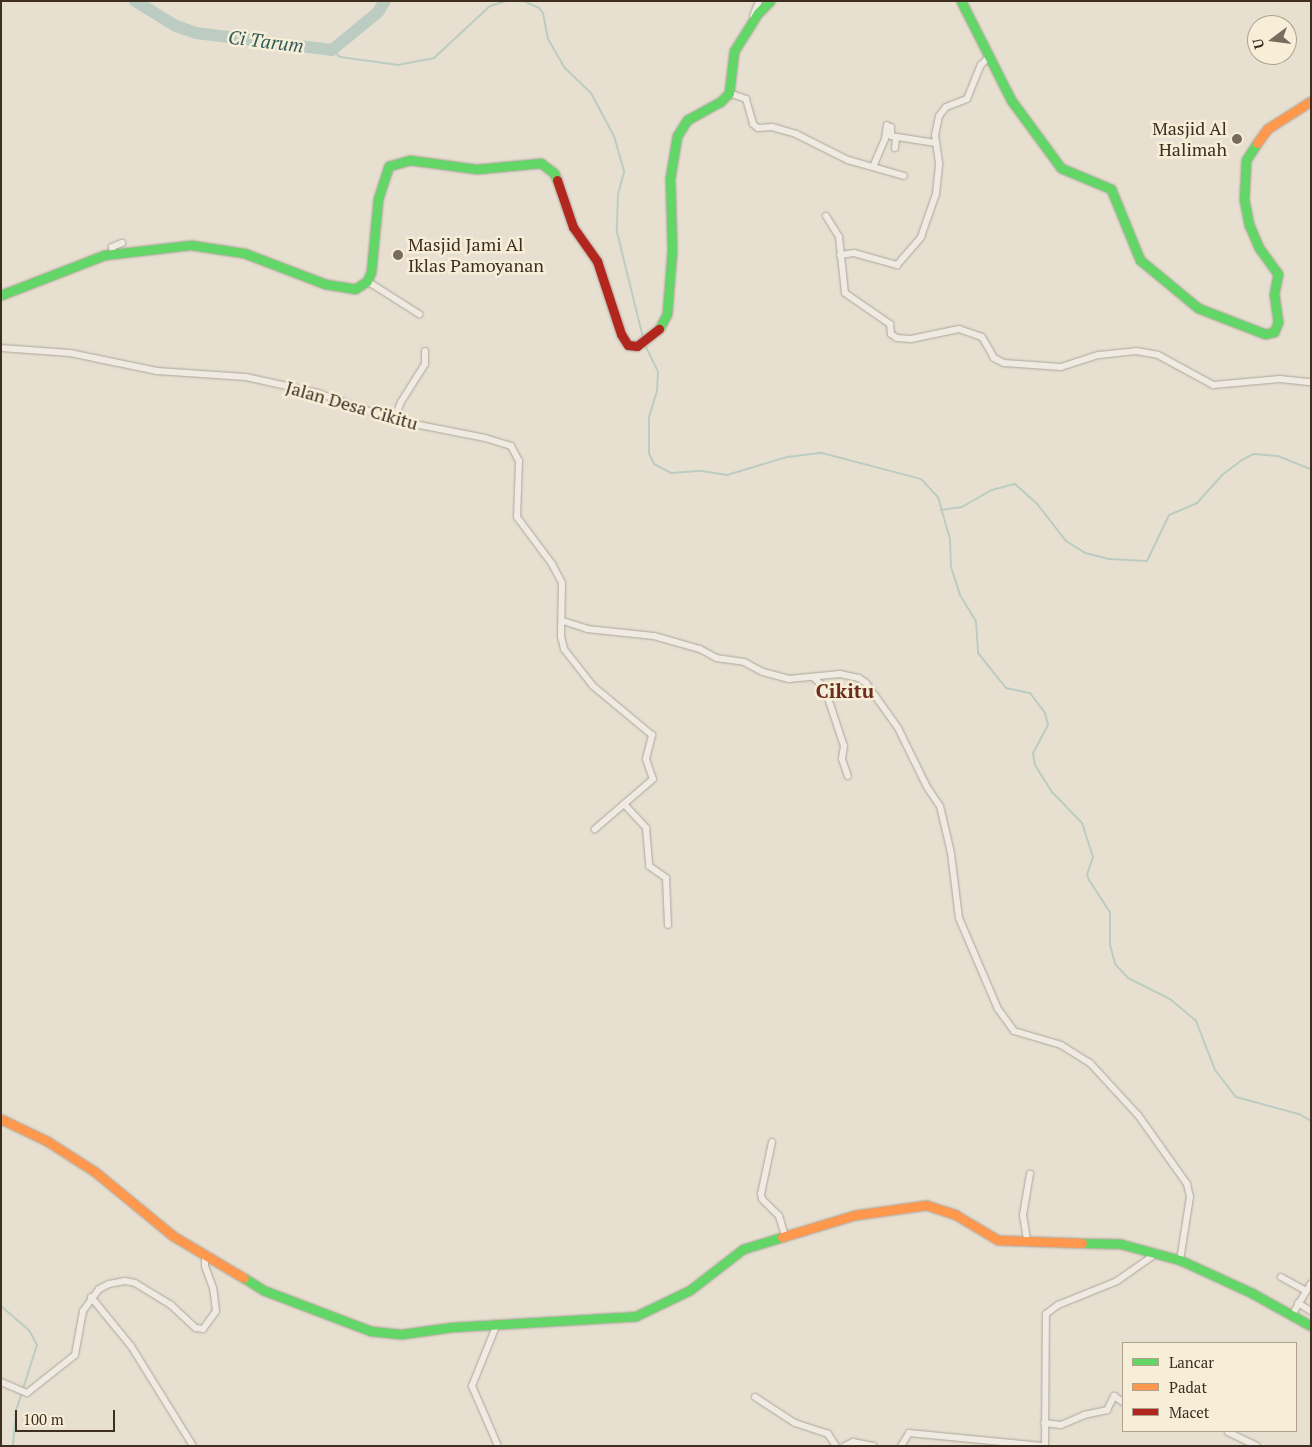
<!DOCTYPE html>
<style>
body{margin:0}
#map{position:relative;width:1312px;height:1447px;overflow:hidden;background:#e7e0d1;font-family:"PT Serif",serif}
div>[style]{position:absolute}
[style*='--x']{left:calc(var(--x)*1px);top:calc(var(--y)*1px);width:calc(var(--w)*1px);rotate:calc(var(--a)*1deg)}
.stream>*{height:2px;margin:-1px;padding:0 1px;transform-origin:1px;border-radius:1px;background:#bcccc2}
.river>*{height:12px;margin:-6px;padding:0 6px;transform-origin:6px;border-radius:6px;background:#bcccc2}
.roads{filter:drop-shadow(0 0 1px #ada599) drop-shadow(0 0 1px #ada599)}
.street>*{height:6px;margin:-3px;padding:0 3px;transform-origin:3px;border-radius:3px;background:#efebe3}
.fast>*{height:9px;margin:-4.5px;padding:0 4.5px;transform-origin:4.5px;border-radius:4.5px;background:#63d668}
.slow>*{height:9px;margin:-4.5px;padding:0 4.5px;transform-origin:4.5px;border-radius:4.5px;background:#ff974d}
.jam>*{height:9px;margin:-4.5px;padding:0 4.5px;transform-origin:4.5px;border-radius:4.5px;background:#b3261e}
.dots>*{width:14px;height:14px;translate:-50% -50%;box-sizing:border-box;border:2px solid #f7eed8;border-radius:50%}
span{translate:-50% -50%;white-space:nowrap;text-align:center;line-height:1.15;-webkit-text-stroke:5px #f7eed8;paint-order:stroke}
.poi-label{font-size:18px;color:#3d2e20}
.right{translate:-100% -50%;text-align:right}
.left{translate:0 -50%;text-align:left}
.street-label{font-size:18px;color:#3d2e20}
.water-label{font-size:19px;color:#2f5d5a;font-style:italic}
.quarter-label{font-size:20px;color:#6b2e1e;font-weight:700}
.frame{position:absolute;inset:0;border:2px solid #3d2e20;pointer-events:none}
.legend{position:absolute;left:1122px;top:1342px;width:175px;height:90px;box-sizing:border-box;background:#f7eed8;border:1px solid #ada18e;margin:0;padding:6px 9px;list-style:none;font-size:15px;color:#3d2e20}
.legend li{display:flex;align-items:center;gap:10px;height:25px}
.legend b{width:25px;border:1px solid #ada18e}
.north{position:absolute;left:1247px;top:15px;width:50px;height:50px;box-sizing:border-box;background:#f7eed8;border:1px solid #ada18e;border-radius:50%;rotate:255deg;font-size:14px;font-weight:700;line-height:20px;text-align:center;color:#3d2e20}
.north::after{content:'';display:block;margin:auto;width:18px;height:22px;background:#786c5e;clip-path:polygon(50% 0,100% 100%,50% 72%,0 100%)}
.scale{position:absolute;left:15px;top:1410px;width:100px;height:22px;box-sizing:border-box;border:2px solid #3d2e20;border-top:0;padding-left:6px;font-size:15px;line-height:18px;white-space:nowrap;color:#3d2e20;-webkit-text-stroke:4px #f7eed8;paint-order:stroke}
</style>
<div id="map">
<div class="stream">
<div style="--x:524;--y:1;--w:17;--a:25"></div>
<div style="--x:539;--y:8;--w:6;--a:51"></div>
<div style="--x:543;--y:13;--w:26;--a:79"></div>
<div style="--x:548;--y:39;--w:34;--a:60"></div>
<div style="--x:565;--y:68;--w:36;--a:44"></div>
<div style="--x:591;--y:93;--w:49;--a:61.9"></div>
<div style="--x:614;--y:136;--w:37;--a:74"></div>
<div style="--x:624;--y:172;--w:24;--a:105"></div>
<div style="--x:618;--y:195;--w:37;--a:92"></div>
<div style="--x:617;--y:232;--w:109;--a:76.2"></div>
<div style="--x:332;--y:50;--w:11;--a:41"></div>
<div style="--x:340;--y:57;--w:59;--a:7.9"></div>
<div style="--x:398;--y:65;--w:37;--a:-11"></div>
<div style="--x:434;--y:58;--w:76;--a:-42.9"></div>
<div style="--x:490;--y:6;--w:17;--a:-17"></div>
<div style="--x:645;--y:345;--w:30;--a:64"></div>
<div style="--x:658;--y:372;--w:19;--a:93"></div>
<div style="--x:657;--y:391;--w:27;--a:107"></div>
<div style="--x:649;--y:417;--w:36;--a:90"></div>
<div style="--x:649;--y:453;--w:12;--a:66"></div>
<div style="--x:654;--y:464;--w:19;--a:28"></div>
<div style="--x:671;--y:473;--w:31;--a:-4"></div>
<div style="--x:702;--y:471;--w:25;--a:9"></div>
<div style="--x:727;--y:475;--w:63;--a:-16.7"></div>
<div style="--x:787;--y:457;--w:35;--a:-7"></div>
<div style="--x:822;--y:453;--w:102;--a:14.7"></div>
<div style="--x:921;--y:479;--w:25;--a:47"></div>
<div style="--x:938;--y:497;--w:44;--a:74.1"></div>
<div style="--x:950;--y:539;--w:28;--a:88"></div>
<div style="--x:951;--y:567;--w:29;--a:72"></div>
<div style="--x:960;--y:595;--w:31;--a:59"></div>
<div style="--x:976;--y:622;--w:31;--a:86"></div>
<div style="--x:978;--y:653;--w:45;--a:51.3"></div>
<div style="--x:1006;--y:688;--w:25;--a:12"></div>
<div style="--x:1030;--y:693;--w:25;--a:53"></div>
<div style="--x:1045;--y:713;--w:12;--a:76"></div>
<div style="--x:1048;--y:725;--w:32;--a:118"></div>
<div style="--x:1033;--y:753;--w:12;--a:81"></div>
<div style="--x:1035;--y:765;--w:32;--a:58"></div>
<div style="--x:1052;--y:792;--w:43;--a:45.9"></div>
<div style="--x:1082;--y:823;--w:36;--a:72"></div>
<div style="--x:1093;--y:857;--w:18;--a:109"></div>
<div style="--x:1087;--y:874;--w:6;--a:72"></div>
<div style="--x:1089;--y:880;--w:38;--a:57"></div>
<div style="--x:1110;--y:912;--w:33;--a:90"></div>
<div style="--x:1110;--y:945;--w:20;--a:75"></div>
<div style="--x:1115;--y:964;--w:19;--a:47"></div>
<div style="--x:1128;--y:978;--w:47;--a:26.6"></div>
<div style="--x:1170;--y:999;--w:34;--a:40"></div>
<div style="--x:1196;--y:1021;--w:53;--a:68.8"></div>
<div style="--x:1215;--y:1070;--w:34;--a:52"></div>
<div style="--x:1236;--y:1097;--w:65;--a:15.1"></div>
<div style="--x:1299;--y:1114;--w:14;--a:30"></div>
<div style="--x:941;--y:510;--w:21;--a:-8"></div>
<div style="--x:962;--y:507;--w:34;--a:-30"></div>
<div style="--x:992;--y:490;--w:24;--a:-15"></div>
<div style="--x:1015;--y:484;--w:31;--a:42"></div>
<div style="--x:1038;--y:505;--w:46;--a:52.1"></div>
<div style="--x:1066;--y:541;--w:22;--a:32"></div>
<div style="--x:1085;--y:553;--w:25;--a:14"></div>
<div style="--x:1109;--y:559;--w:38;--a:3"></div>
<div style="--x:1147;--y:561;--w:51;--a:-64.4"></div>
<div style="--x:1169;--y:515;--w:30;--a:-23"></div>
<div style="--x:1197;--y:503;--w:38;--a:-48"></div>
<div style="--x:1222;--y:475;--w:25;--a:-37"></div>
<div style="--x:1242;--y:460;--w:13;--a:-27"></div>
<div style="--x:1254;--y:454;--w:24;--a:5"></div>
<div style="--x:1278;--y:456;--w:35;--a:22"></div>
<div style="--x:1;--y:1306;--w:37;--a:41"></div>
<div style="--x:29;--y:1330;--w:17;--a:62"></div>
<div style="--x:37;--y:1345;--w:69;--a:107.7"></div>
<div style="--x:16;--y:1411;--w:35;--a:95"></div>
</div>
<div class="river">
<div style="--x:135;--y:1;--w:48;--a:31.4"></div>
<div style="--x:176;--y:26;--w:21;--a:19"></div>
<div style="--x:196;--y:33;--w:137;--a:7.1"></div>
<div style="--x:332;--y:50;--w:60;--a:-39.6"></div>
<div style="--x:378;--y:12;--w:13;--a:-58"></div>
</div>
<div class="roads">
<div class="street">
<div style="--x:753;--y:16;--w:16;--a:-68"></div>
<div style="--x:729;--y:93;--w:18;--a:19"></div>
<div style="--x:746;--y:99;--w:26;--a:74"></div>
<div style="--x:753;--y:124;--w:6;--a:39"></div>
<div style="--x:758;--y:128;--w:14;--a:-4"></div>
<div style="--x:772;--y:127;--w:25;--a:16"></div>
<div style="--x:796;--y:134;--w:58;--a:26.6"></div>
<div style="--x:848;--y:160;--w:58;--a:15.9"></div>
<div style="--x:891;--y:127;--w:9;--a:90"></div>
<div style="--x:891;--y:136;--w:45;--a:9"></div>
<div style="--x:895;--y:148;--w:10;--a:-84"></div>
<div style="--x:873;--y:167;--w:30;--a:-67"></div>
<div style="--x:885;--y:139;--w:14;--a:-82"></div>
<div style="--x:826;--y:216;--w:25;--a:58"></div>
<div style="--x:839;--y:237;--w:56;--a:83.9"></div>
<div style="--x:845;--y:293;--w:55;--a:34.6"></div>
<div style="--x:890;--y:324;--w:10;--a:84"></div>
<div style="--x:891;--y:334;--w:7;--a:34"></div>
<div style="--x:897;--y:338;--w:14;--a:4"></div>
<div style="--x:911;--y:339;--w:49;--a:-11.8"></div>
<div style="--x:959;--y:329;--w:24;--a:19"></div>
<div style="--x:982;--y:337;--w:24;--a:60"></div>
<div style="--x:994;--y:358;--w:11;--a:27"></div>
<div style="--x:1004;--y:363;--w:57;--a:4"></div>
<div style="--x:1061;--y:367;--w:40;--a:-18"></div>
<div style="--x:1099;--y:355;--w:37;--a:-6"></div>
<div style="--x:1136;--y:351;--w:22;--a:10"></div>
<div style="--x:1158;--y:355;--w:63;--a:28.6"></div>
<div style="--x:1213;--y:385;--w:67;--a:-5.1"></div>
<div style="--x:1280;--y:379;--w:31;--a:6"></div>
<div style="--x:113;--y:254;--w:7;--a:-98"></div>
<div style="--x:112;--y:247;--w:11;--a:-22"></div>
<div style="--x:840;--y:255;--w:14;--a:-8"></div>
<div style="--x:854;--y:253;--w:45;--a:15.6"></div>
<div style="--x:897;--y:265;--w:37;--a:-49"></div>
<div style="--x:921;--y:237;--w:46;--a:-70.8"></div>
<div style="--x:936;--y:194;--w:31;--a:-84"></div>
<div style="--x:939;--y:163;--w:28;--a:-98"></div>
<div style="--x:935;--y:135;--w:19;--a:-78"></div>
<div style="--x:939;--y:116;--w:11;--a:-52"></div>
<div style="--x:946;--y:107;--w:22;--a:-21"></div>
<div style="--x:967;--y:99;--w:37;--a:-68"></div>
<div style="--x:981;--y:65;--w:11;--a:-45"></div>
<div style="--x:367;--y:281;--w:62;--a:32.4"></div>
<div style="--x:1;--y:348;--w:69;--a:4.1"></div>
<div style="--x:70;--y:353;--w:89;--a:11.7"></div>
<div style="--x:157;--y:371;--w:89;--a:3.9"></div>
<div style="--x:246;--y:377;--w:74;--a:12.5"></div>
<div style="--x:318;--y:393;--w:81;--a:19.6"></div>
<div style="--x:394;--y:420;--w:93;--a:11.2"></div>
<div style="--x:485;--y:438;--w:27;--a:17"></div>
<div style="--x:511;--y:446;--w:17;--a:62"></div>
<div style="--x:519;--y:461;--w:56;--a:92"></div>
<div style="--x:517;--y:517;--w:59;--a:53.3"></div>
<div style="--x:552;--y:564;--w:21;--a:62"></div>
<div style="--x:562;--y:583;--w:53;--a:91.1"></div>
<div style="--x:561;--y:636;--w:13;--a:77"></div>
<div style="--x:564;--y:649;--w:47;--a:51.9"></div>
<div style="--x:593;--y:686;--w:77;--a:39.7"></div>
<div style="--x:652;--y:735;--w:25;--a:104"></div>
<div style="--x:646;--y:759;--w:21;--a:71"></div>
<div style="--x:653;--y:779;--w:77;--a:139.2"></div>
<div style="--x:394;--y:420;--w:19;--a:-69"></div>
<div style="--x:401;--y:402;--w:45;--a:-57.7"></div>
<div style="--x:425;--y:364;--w:13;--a:-90"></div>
<div style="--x:563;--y:621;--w:25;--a:18"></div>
<div style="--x:587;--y:629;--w:67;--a:6"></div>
<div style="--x:654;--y:636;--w:48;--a:15.8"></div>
<div style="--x:700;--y:649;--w:18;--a:29"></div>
<div style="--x:716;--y:658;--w:28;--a:8"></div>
<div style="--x:744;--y:662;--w:21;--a:28"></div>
<div style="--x:763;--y:672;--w:27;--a:15"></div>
<div style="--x:789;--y:679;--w:51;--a:-5.6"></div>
<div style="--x:840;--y:674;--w:19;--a:12"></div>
<div style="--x:859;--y:678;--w:9;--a:36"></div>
<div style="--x:866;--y:683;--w:55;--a:54.6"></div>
<div style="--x:898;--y:728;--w:66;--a:63.8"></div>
<div style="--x:927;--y:787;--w:23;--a:56"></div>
<div style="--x:940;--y:806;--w:48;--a:76.8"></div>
<div style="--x:951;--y:853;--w:65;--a:83"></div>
<div style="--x:959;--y:918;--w:99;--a:66.8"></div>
<div style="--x:998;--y:1009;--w:27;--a:54"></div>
<div style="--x:1014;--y:1031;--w:49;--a:16.6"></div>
<div style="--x:1061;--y:1045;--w:34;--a:32"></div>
<div style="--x:1090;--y:1063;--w:71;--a:47.3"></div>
<div style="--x:1138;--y:1115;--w:85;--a:54.6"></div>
<div style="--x:1187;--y:1184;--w:13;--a:77"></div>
<div style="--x:1190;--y:1197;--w:64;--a:99"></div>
<div style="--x:814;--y:678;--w:12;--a:42"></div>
<div style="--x:823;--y:686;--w:16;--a:68"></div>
<div style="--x:829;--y:701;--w:47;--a:71.6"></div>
<div style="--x:844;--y:746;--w:13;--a:99"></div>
<div style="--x:842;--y:759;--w:18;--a:71"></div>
<div style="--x:624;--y:804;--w:33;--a:47"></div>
<div style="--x:646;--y:828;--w:38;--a:85"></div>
<div style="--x:649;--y:866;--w:21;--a:35"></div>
<div style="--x:666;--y:878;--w:47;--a:87.6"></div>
<div style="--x:772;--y:1142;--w:53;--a:101.9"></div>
<div style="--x:761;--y:1194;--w:5;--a:79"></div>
<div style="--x:762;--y:1199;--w:24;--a:45"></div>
<div style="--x:779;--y:1216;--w:21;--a:73"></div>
<div style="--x:1027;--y:1240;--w:25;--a:-99"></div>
<div style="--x:1023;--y:1215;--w:42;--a:-80.3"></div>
<div style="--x:1281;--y:1277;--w:29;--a:29"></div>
<div style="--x:91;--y:1297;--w:63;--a:50.8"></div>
<div style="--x:131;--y:1346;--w:118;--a:58.2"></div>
<div style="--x:1298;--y:1303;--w:15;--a:32"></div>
<div style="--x:1292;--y:1315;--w:37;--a:-59"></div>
<div style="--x:497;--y:1324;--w:67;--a:112"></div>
<div style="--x:472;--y:1386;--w:65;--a:66.6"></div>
<div style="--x:1;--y:1382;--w:28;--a:23"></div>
<div style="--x:27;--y:1393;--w:61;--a:-38.4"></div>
<div style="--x:75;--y:1355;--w:45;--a:-79.7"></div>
<div style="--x:83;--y:1311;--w:27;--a:-54"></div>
<div style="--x:99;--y:1289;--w:11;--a:-27"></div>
<div style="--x:109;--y:1284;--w:16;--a:-11"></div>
<div style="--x:125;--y:1281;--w:10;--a:11"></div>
<div style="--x:135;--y:1283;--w:42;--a:31.4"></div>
<div style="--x:171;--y:1305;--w:34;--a:43"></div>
<div style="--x:196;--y:1328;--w:7;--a:8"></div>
<div style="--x:203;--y:1329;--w:22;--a:-54"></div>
<div style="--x:216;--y:1311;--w:23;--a:-97"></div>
<div style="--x:213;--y:1288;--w:23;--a:-110"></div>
<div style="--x:205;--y:1266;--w:10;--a:-90"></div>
<div style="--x:755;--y:1397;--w:48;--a:33"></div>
<div style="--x:795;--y:1423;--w:35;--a:18"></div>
<div style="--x:828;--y:1434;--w:14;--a:56"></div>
<div style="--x:1044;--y:1423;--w:17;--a:7"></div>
<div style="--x:1061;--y:1425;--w:25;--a:-23"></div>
<div style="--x:1084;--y:1415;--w:24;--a:-12"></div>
<div style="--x:1107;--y:1410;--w:16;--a:-63"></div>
<div style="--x:1114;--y:1396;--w:11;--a:34"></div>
<div style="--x:1228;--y:1432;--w:32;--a:26"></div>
<div style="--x:845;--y:1446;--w:9;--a:-27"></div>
<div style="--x:853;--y:1442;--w:21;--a:11"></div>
<div style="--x:901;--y:1446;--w:15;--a:-58"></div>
<div style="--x:909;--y:1433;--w:134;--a:5.6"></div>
<div style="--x:1045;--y:1446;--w:132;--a:-89.6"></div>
<div style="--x:1046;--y:1314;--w:15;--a:-37"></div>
<div style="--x:1058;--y:1305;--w:64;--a:-22.1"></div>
<div style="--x:1117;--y:1281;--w:49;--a:-35"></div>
</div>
<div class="fast">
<div style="--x:961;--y:1;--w:111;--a:63.2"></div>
<div style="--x:1011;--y:100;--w:84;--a:53.7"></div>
<div style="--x:1061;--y:168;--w:54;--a:22.8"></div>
<div style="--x:1111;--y:189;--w:77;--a:67.8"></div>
<div style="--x:1140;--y:260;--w:75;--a:39.6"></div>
<div style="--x:1198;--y:308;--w:72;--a:21.2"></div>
<div style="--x:1265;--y:334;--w:9;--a:-13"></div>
<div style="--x:1274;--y:332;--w:11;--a:-68"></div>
<div style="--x:1278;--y:322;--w:28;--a:-98"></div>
<div style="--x:1274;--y:294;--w:20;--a:-79"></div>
<div style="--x:1278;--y:274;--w:32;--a:-126"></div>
<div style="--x:1259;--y:248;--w:25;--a:-113"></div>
<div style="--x:1249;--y:225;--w:25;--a:-101"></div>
<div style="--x:1244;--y:200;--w:40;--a:-87.1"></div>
<div style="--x:1246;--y:160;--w:20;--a:-57"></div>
<div style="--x:1;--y:295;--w:110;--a:-21.2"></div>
<div style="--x:104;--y:255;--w:88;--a:-6.6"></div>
<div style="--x:191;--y:245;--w:54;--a:8.6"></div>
<div style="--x:244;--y:253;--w:87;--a:20.9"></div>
<div style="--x:325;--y:284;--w:30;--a:9"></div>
<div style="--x:355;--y:289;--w:14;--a:-34"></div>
<div style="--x:367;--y:281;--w:10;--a:-66"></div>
<div style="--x:371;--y:272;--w:73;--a:-84.5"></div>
<div style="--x:378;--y:199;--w:35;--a:-72"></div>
<div style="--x:389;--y:166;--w:22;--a:-16"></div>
<div style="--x:410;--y:160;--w:68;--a:7.7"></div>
<div style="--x:477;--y:169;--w:64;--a:-5.4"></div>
<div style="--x:541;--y:163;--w:16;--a:38"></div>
<div style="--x:554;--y:173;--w:8;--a:67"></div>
<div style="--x:659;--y:329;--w:17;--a:-62"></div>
<div style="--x:667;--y:314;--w:64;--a:-85.5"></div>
<div style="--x:672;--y:250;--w:72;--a:-91.6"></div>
<div style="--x:670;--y:178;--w:43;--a:-80.5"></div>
<div style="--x:677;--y:136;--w:19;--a:-58"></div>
<div style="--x:687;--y:120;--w:38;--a:-29"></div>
<div style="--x:720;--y:102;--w:13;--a:-45"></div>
<div style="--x:729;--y:93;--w:42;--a:-83.2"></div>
<div style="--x:734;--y:51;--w:45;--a:-57.7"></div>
<div style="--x:758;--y:13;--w:17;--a:-45"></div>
<div style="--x:1082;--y:1243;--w:39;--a:1"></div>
<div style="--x:1121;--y:1244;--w:61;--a:15.2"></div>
<div style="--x:1180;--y:1260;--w:77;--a:24.6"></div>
<div style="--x:1250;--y:1292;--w:70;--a:29.1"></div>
<div style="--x:244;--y:1278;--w:22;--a:32"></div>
<div style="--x:263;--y:1290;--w:116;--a:20.8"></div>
<div style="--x:371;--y:1331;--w:31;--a:6"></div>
<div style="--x:402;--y:1334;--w:51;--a:-7.8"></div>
<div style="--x:453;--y:1327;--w:183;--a:-3.4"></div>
<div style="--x:636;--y:1316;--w:60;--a:-25.7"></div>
<div style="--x:690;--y:1290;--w:67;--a:-37.7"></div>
<div style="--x:743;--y:1249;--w:41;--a:-17.1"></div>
</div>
<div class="slow">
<div style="--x:1257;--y:143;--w:17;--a:-54"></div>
<div style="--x:1267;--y:129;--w:52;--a:-32.5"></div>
<div style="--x:1;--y:1119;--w:51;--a:25.6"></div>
<div style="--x:47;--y:1141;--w:56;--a:32.6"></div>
<div style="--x:94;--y:1171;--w:102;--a:39.4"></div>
<div style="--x:173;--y:1236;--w:82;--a:30.6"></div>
<div style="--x:782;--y:1237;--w:76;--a:-16.8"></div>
<div style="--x:855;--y:1215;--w:72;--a:-8"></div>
<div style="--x:926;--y:1205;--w:32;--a:18"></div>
<div style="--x:956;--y:1215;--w:49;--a:30.8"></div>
<div style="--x:998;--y:1240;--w:84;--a:2"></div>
</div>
<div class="jam">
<div style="--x:557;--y:180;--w:50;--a:71.2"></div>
<div style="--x:573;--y:227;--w:42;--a:54.8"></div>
<div style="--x:597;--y:261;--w:77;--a:71.8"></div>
<div style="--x:621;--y:334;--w:13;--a:58"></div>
<div style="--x:628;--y:345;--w:9;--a:6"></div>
<div style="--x:637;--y:346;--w:28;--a:-38"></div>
</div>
</div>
<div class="dots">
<div style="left:1237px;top:139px;background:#786c5e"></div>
<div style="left:398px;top:255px;background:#786c5e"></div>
</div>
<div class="poi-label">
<span class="right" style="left:1227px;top:139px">Masjid Al<br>Halimah</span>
<span class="left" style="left:408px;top:255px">Masjid Jami Al<br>Iklas Pamoyanan</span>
</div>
<div class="street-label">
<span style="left:352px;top:405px;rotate:16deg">Jalan Desa Cikitu</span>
</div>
<div class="water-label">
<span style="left:266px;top:41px;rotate:7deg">Ci Tarum</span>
</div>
<div class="quarter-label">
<span style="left:845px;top:690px">Cikitu</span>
</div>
<div class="frame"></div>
<ul class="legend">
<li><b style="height:6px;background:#63d668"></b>Lancar</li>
<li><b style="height:6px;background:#ff974d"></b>Padat</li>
<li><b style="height:6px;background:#b3261e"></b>Macet</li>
</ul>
<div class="north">U</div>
<div class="scale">100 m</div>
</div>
